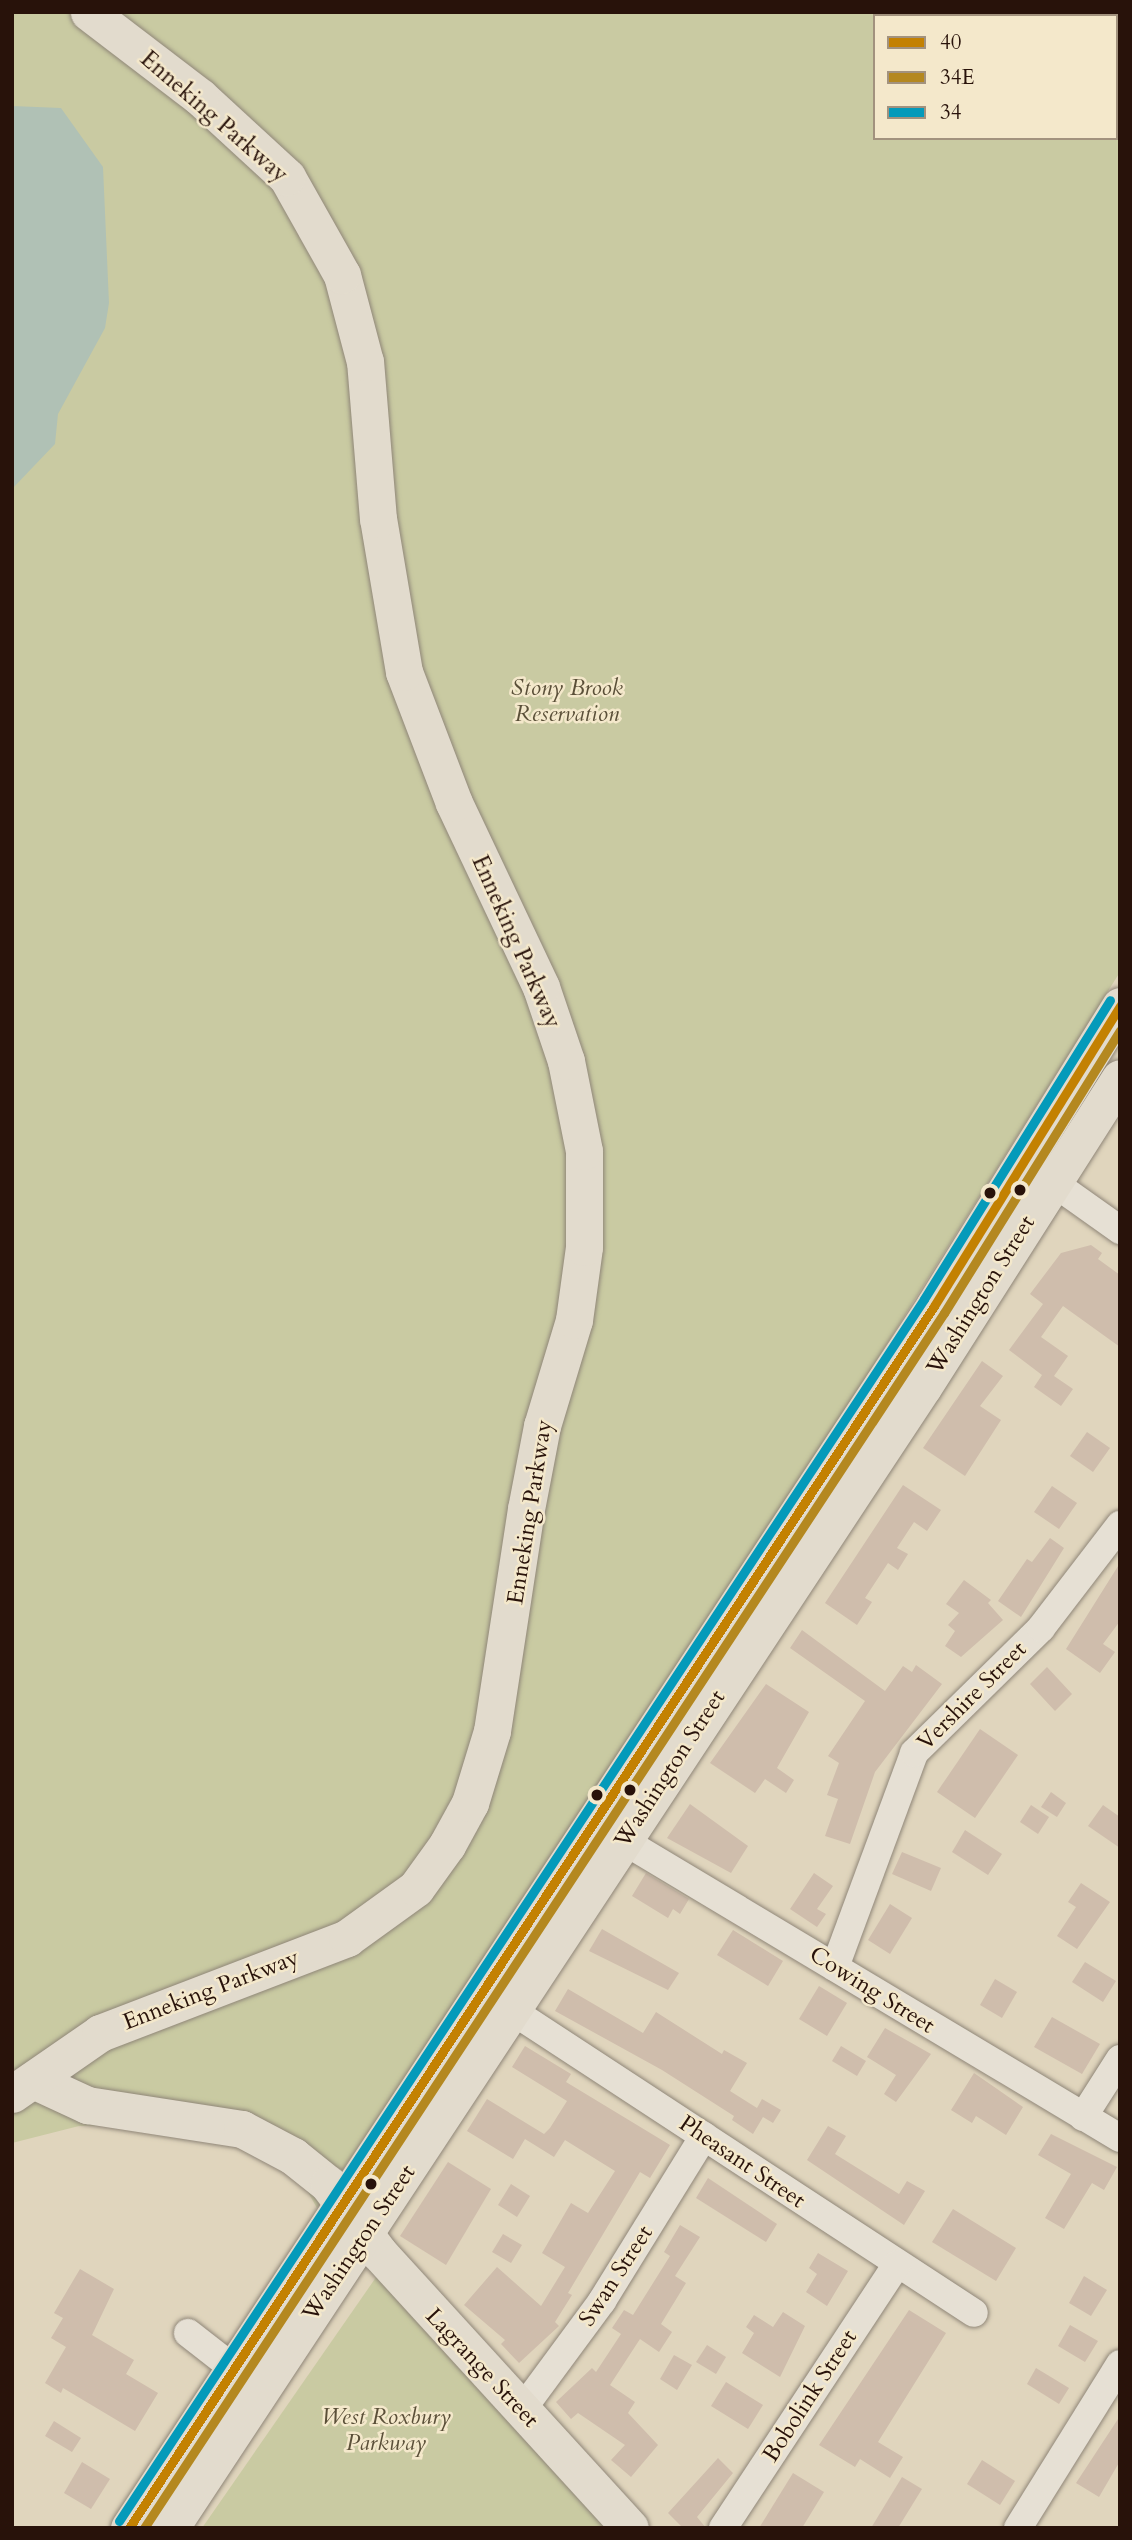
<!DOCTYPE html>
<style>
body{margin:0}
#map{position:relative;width:1132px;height:2540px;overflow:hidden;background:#e0d5bd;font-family:Cardo,serif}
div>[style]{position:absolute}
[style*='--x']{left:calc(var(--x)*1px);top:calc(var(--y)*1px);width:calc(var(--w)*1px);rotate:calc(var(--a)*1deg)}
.green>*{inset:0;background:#c9caa2}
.water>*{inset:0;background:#b0c1b5}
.building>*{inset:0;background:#cfbdac}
.roads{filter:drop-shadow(0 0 2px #8f8678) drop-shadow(0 0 2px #8f8678)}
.minor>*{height:28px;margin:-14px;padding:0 14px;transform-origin:14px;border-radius:14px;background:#e6e0d4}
.major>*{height:37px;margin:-18.5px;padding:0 18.5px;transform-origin:18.5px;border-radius:18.5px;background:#e2dbcd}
.bus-1>*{height:9px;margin:-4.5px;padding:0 4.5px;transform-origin:4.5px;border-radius:4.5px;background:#c38102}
.bus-2>*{height:9px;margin:-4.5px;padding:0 4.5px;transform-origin:4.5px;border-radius:4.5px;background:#b48820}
.bus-3>*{height:9px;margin:-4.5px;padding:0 4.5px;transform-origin:4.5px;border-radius:4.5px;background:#049aba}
.dots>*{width:19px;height:19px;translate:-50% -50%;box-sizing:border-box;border:4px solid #f4e8cb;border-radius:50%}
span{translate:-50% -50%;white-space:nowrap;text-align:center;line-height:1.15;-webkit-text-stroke:5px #f4e8cb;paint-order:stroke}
.street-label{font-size:23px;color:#28120a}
.park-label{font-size:23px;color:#5a4f38;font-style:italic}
.frame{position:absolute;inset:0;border:14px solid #28120a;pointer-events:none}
.legend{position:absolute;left:873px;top:14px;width:245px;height:126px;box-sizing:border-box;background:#f4e8cb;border:2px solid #a2927e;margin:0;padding:9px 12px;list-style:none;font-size:21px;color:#28120a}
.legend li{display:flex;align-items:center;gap:14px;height:35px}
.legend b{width:35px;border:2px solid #a2927e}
</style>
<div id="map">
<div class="green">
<div style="clip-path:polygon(evenodd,12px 12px,1120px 12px,1120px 972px,734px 1588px,317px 2208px,301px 2180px,246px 2145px,126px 2125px,79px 2126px,12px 2143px,12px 12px,875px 16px,1116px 16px,1116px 138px,875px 138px,875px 16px)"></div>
<div style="clip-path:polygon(379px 2273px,610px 2528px,202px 2528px)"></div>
</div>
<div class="water">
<div style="clip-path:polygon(12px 106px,61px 108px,103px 167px,109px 303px,105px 328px,58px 414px,55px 444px,12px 489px)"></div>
</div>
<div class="building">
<div style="clip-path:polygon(1091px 1245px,1102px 1253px,1098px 1259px,1120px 1275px,1120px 1347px,1063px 1306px,1041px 1337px,1068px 1356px,1054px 1376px,1073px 1389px,1061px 1406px,1034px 1387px,1042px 1375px,1009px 1350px,1043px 1304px,1030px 1294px,1061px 1253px)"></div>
<div style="clip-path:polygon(982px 1361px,1003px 1376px,980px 1406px,1001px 1420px,965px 1476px,923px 1448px)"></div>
<div style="clip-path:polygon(1087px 1432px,1110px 1448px,1093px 1472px,1070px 1456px)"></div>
<div style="clip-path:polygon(903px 1485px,941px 1510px,927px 1531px,914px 1522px,897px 1548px,908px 1554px,898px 1570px,888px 1563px,865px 1598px,872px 1602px,857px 1625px,825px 1603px)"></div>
<div style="clip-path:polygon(1052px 1486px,1077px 1503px,1059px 1529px,1034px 1512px)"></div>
<div style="clip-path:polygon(1050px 1538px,1064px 1548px,1021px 1617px,998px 1601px,1027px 1559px,1032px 1562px)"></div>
<div style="clip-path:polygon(1120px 1563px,1120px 1621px,1103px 1644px,1115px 1652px,1100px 1673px,1066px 1649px)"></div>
<div style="clip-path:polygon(964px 1580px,991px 1600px,988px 1603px,1003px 1620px,961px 1657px,945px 1646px,955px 1631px,948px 1625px,959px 1613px,946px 1604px)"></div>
<div style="clip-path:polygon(802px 1630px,885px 1691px,903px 1666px,912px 1672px,916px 1665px,942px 1684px,875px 1772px,850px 1844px,825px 1836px,838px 1799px,827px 1795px,839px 1763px,828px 1756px,865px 1701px,790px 1648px)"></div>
<div style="clip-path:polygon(1047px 1667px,1072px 1694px,1055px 1711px,1030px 1684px)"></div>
<div style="clip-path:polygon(766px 1684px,809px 1712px,777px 1768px,794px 1780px,786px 1793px,765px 1779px,755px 1793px,710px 1763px)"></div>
<div style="clip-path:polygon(980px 1729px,1018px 1755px,975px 1818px,937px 1792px)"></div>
<div style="clip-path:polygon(1051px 1792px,1066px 1803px,1057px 1817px,1041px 1807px)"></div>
<div style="clip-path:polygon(690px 1804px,748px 1846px,731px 1873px,667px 1838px)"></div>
<div style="clip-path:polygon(1031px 1805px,1049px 1817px,1038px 1834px,1020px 1822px)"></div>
<div style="clip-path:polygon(1103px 1805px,1120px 1817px,1120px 1848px,1088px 1826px)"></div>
<div style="clip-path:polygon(965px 1830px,1002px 1854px,988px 1875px,952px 1852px)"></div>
<div style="clip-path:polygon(902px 1852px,941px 1868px,931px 1891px,892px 1874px)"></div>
<div style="clip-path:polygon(646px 1873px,689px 1899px,680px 1914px,673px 1909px,668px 1918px,632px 1896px)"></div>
<div style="clip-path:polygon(814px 1873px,833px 1886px,817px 1909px,826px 1914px,817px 1927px,790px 1909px)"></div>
<div style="clip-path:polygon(1081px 1883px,1110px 1902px,1077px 1949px,1057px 1936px,1076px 1907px,1068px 1902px)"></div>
<div style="clip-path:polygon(890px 1904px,912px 1918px,890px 1954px,868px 1940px)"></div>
<div style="clip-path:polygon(602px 1929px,679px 1973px,668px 1990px,589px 1951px)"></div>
<div style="clip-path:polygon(733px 1930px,783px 1961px,768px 1986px,717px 1955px)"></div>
<div style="clip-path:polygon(1085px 1962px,1116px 1981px,1103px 2002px,1072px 1982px)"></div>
<div style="clip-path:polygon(995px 1979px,1017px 1992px,1002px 2018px,980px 2005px)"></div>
<div style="clip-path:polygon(819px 1986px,847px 2003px,827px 2036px,799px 2019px)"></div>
<div style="clip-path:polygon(568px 1989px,643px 2033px,656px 2012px,722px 2054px,724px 2050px,747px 2063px,730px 2091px,757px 2108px,762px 2099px,781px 2110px,773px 2123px,763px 2117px,753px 2134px,732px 2120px,734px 2116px,662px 2070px,555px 2011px)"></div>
<div style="clip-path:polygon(1052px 2017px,1100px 2044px,1082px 2074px,1034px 2047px)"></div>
<div style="clip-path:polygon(885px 2028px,931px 2054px,896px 2102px,884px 2094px,896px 2075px,867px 2057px)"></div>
<div style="clip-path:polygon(525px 2046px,571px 2074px,566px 2082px,670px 2145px,650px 2178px,640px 2172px,568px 2293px,572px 2295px,555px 2322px,559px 2326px,519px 2363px,501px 2344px,505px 2340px,464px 2305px,497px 2267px,541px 2306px,565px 2267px,542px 2253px,571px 2203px,588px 2213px,615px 2171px,565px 2140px,554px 2157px,525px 2139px,513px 2159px,467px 2131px,487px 2099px,544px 2134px,550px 2128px,567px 2101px,512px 2067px)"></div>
<div style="clip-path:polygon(841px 2046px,866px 2061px,857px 2076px,832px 2061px)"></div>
<div style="clip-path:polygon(974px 2073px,1023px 2107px,1006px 2135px,976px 2116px,972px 2123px,951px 2110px)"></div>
<div style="clip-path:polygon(828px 2126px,846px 2136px,835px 2154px,899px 2194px,907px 2181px,925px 2191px,904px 2225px,807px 2160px)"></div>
<div style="clip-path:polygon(1051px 2134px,1117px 2167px,1104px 2190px,1092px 2183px,1064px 2229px,1045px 2218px,1071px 2174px,1038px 2155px)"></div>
<div style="clip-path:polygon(448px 2162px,491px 2189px,446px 2265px,400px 2236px)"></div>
<div style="clip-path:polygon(708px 2178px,777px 2224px,766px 2242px,696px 2198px)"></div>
<div style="clip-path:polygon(511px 2184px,530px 2196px,517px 2217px,498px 2205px)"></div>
<div style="clip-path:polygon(953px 2209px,1016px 2248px,996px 2281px,932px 2242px)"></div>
<div style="clip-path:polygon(680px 2225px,700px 2237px,675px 2276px,686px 2283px,661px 2324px,672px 2332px,659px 2352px,640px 2339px,610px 2385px,635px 2402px,628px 2413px,658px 2445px,631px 2477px,611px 2460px,625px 2445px,578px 2413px,571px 2419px,556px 2402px,592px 2368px,596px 2372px,621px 2334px,612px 2328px,624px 2310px,633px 2315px,670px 2256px,664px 2252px)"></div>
<div style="clip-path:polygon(503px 2234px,522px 2245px,511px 2263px,492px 2252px)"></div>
<div style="clip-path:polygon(818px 2253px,848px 2271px,827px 2306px,806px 2292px,817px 2274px,809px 2268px)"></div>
<div style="clip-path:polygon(80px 2269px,114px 2289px,92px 2335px,134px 2360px,126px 2374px,158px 2393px,135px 2431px,63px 2388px,61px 2393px,45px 2383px,66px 2347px,51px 2338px,63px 2318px,54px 2313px)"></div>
<div style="clip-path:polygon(1084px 2276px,1107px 2290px,1091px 2316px,1069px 2303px)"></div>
<div style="clip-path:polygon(909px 2310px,946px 2333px,878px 2442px,903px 2457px,890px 2478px,860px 2459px,855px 2467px,819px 2445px)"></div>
<div style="clip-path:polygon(783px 2312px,805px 2326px,780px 2377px,742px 2353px,754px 2333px,746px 2327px,754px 2315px,773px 2327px)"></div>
<div style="clip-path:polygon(1070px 2325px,1098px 2341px,1085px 2362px,1058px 2346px)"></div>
<div style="clip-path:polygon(707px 2345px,726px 2357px,716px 2374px,696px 2362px)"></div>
<div style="clip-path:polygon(674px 2355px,692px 2365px,677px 2390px,660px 2379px)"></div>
<div style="clip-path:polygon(1036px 2368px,1069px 2388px,1059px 2404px,1027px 2384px)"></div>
<div style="clip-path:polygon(726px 2382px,763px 2405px,748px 2429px,711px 2406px)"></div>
<div style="clip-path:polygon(1120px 2416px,1120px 2461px,1099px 2497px,1076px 2483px)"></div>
<div style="clip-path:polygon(54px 2421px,81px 2438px,72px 2452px,45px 2436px)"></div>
<div style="clip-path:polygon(718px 2458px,733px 2473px,697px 2517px,706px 2528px,683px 2528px,668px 2513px)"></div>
<div style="clip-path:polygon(982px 2460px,1015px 2481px,1000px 2505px,967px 2484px)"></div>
<div style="clip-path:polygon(82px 2462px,110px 2479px,91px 2509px,64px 2493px)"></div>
<div style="clip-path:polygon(793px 2473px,824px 2492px,802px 2528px,759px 2528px)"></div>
<div style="clip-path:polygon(902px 2477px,922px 2489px,898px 2528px,871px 2528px)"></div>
</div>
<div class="roads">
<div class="minor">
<div style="--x:1037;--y:1171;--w:102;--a:35.4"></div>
<div style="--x:624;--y:1841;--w:578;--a:30.91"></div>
<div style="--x:835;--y:1967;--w:228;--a:-69.7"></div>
<div style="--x:914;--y:1753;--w:178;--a:-44.5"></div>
<div style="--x:1041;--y:1628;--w:130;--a:-52.5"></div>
<div style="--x:511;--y:2010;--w:553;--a:33.2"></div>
<div style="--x:1083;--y:2117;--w:69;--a:-57.5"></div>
<div style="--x:188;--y:2333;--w:57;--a:37.9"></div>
<div style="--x:521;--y:2411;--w:137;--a:-53.6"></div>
<div style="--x:602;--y:2301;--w:194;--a:-58.3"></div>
<div style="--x:723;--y:2528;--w:316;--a:-56.6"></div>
<div style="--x:1018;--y:2528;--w:193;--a:-58.1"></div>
</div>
<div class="major">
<div style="--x:33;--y:2080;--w:60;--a:24.8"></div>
<div style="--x:87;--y:2105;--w:157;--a:8.8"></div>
<div style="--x:242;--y:2129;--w:58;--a:27.9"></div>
<div style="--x:293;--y:2156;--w:45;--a:38.7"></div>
<div style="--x:328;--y:2184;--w:86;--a:53.5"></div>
<div style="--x:379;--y:2253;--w:372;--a:47.6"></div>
<div style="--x:12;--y:2094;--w:107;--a:-34.7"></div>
<div style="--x:100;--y:2033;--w:265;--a:-21"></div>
<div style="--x:347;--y:1938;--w:85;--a:-35.9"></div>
<div style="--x:416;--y:1888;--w:53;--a:-54.2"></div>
<div style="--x:447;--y:1845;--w:48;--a:-61.3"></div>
<div style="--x:470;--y:1803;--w:75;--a:-73"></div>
<div style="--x:492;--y:1731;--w:225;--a:-81.3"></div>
<div style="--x:526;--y:1509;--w:85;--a:-79.1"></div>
<div style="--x:542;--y:1426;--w:111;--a:-73.2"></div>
<div style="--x:574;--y:1320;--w:74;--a:-82.2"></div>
<div style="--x:584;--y:1247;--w:96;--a:-90"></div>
<div style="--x:584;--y:1151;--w:92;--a:-101.3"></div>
<div style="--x:566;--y:1061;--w:78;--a:-108.7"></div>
<div style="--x:541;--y:987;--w:204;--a:-115.3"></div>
<div style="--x:454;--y:803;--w:140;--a:-110.9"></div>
<div style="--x:404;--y:672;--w:155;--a:-99.6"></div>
<div style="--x:378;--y:519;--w:158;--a:-94.7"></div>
<div style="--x:365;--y:362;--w:90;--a:-104.8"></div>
<div style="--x:342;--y:275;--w:112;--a:-119.3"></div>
<div style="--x:287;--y:177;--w:118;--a:-137.4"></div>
<div style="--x:200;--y:97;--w:140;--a:-142.6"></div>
<div style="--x:129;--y:2528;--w:1463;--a:-56.62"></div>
<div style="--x:934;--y:1306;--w:353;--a:-58.2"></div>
<div style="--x:170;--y:2528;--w:1367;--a:-56.58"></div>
<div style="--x:923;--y:1387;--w:366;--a:-57.5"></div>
</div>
</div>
<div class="bus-1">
<div style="--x:129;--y:2528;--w:1463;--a:-56.62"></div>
<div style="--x:934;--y:1306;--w:353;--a:-58.2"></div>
</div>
<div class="bus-2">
<div style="--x:144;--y:2528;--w:1455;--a:-56.64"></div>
<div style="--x:944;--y:1313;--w:333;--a:-58.1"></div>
</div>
<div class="bus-3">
<div style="--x:119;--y:2521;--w:1463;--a:-56.62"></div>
<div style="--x:924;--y:1299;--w:352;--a:-58.1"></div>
</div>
<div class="dots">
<div style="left:1020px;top:1190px;background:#28120a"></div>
<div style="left:990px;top:1193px;background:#28120a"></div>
<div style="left:630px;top:1790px;background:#28120a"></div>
<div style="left:597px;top:1795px;background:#28120a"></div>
<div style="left:371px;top:2184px;background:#28120a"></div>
</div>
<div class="street-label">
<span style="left:214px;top:117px;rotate:41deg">Enneking Parkway</span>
<span style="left:516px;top:942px;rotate:66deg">Enneking Parkway</span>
<span style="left:981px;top:1295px;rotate:-58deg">Washington Street</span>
<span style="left:530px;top:1512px;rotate:-81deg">Enneking Parkway</span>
<span style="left:972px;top:1696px;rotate:-45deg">Vershire Street</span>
<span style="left:670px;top:1769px;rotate:-57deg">Washington Street</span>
<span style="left:211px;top:1990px;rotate:-21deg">Enneking Parkway</span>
<span style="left:872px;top:1990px;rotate:32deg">Cowing Street</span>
<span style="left:742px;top:2162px;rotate:34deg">Pheasant Street</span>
<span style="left:359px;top:2243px;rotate:-56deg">Washington Street</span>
<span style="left:616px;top:2276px;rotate:-57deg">Swan Street</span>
<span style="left:482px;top:2368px;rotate:47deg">Lagrange Street</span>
<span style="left:810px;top:2396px;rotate:-57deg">Bobolink Street</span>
</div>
<div class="park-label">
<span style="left:567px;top:701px">Stony Brook<br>Reservation</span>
<span style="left:386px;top:2430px">West Roxbury<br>Parkway</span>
</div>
<div class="frame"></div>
<ul class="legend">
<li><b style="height:9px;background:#c38102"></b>40</li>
<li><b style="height:9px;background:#b48820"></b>34E</li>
<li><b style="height:9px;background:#049aba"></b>34</li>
</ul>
</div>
